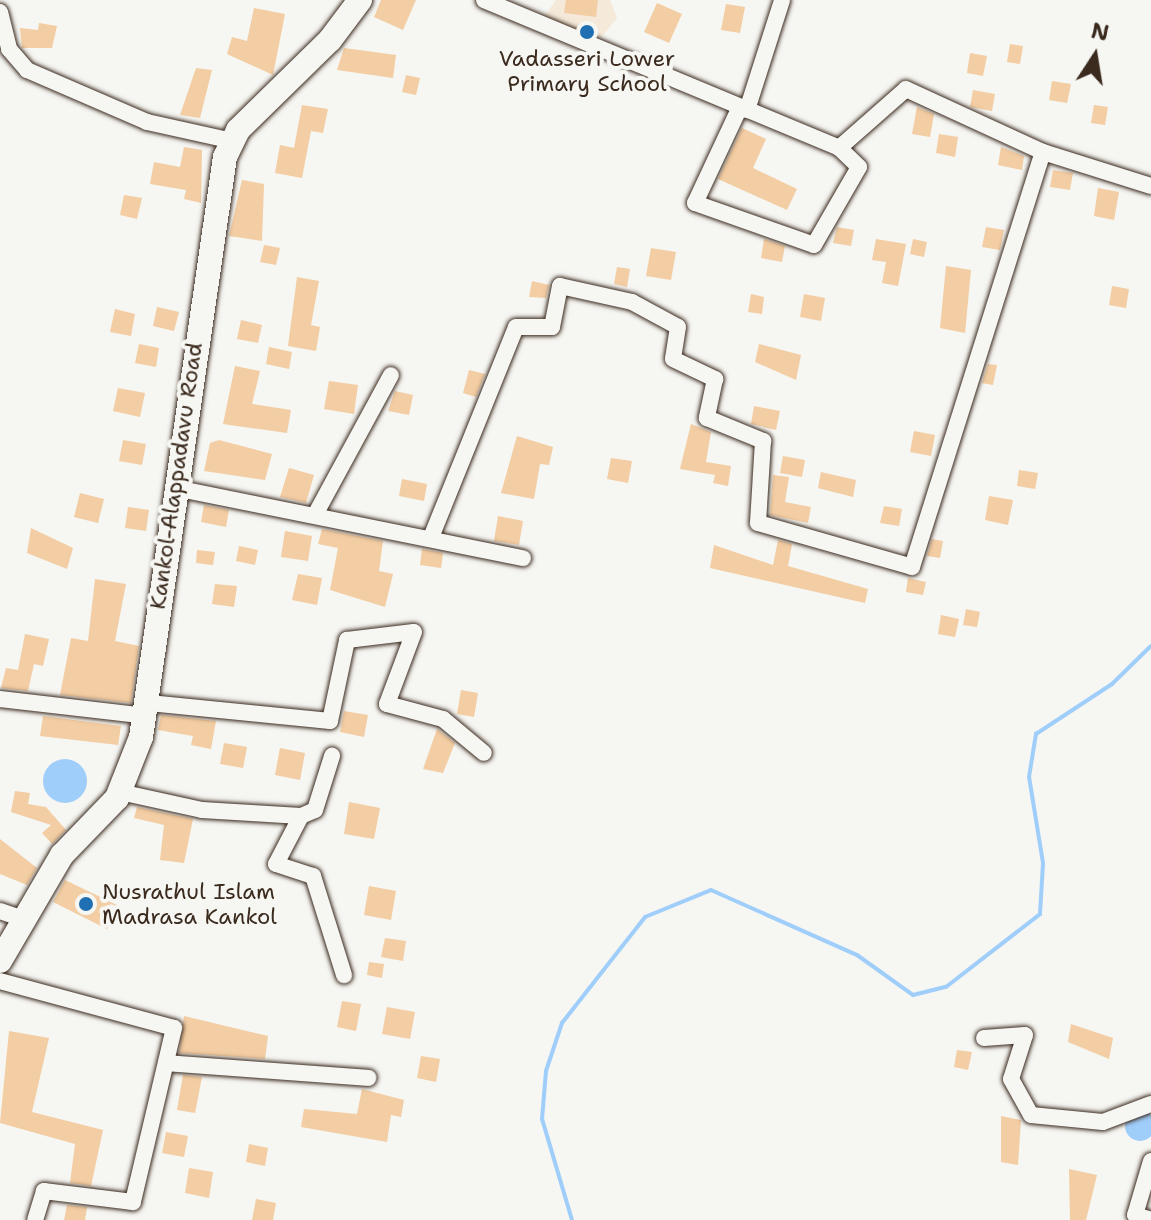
<!DOCTYPE html>
<style>
body{margin:0}
#map{position:relative;width:1151px;height:1220px;overflow:hidden;background:#f6f6f2;font-family:"Shantell Sans",sans-serif}
div>[style]{position:absolute}
[style*='--x']{left:calc(var(--x)*1px);top:calc(var(--y)*1px);width:calc(var(--w)*1px);rotate:calc(var(--a)*1deg)}
.built>*{inset:0;background:#f5eada}
.water>*{inset:0;background:#a0cefb}
.round{border-radius:50%}
.stream>*{height:4px;margin:-2px;padding:0 2px;transform-origin:2px;border-radius:2px;background:#a0cefb}
.building>*{inset:0;background:#f3cda3}
.roads{filter:drop-shadow(0 0 2px #3b2a1e) drop-shadow(0 0 2px #3b2a1e)}
.minor>*{height:16px;margin:-8px;padding:0 8px;transform-origin:8px;border-radius:8px;background:#f6f6f2}
.secondary>*{height:24px;margin:-12px;padding:0 12px;transform-origin:12px;border-radius:12px;background:#f6f6f2}
.dots>*{width:22px;height:22px;translate:-50% -50%;box-sizing:border-box;border:4px solid #f6f6f2;border-radius:50%}
span{translate:-50% -50%;white-space:nowrap;text-align:center;line-height:1.15;-webkit-text-stroke:8px #f6f6f2;paint-order:stroke}
.poi-label{font-size:22px;color:#3b2a1e}
.left{translate:0 -50%;text-align:left}
.street-label{font-size:22px;color:#3b2a1e}
.north{position:absolute;left:1055px;top:16px;width:80px;height:80px;-webkit-text-stroke:6px #f6f6f2;paint-order:stroke;rotate:12deg;font-size:22px;font-weight:700;line-height:32px;text-align:center;color:#3b2a1e}
.north::after{content:'';display:block;margin:auto;width:28px;height:36px;background:#3b2a1e;clip-path:polygon(50% 0,100% 100%,50% 72%,0 100%)}
</style>
<div id="map">
<div class="built">
<div style="clip-path:polygon(556px 0,610px 0,617px 18px,595px 45px,543px 18px)"></div>
</div>
<div class="water">
<div class="round" style="left:43px;top:759px;width:44px;height:44px"></div>
<div class="round" style="left:1125px;top:1111px;width:30px;height:30px"></div>
</div>
<div class="stream">
<div style="--x:572;--y:1220;--w:105;--a:-106.5"></div>
<div style="--x:542;--y:1119;--w:48;--a:-85.2"></div>
<div style="--x:546;--y:1071;--w:51;--a:-71.6"></div>
<div style="--x:562;--y:1023;--w:135;--a:-51.9"></div>
<div style="--x:645;--y:917;--w:71;--a:-22.2"></div>
<div style="--x:711;--y:890;--w:160;--a:24"></div>
<div style="--x:857;--y:955;--w:69;--a:35.5"></div>
<div style="--x:913;--y:995;--w:34;--a:-14"></div>
<div style="--x:946;--y:987;--w:119;--a:-37.8"></div>
<div style="--x:1040;--y:914;--w:51;--a:-86.6"></div>
<div style="--x:1043;--y:863;--w:87;--a:-99.2"></div>
<div style="--x:1029;--y:777;--w:44;--a:-80.8"></div>
<div style="--x:1036;--y:734;--w:91;--a:-33.3"></div>
<div style="--x:1112;--y:684;--w:54;--a:-44.3"></div>
</div>
<div class="building">
<div style="clip-path:polygon(381px 0,416px 0,403px 30px,374px 17px)"></div>
<div style="clip-path:polygon(566px 0,598px 0,596px 17px,564px 13px)"></div>
<div style="clip-path:polygon(657px 3px,682px 14px,669px 43px,644px 32px)"></div>
<div style="clip-path:polygon(726px 4px,745px 7px,740px 33px,721px 30px)"></div>
<div style="clip-path:polygon(254px 8px,285px 14px,273px 75px,227px 54px,232px 37px,247px 41px)"></div>
<div style="clip-path:polygon(39px 23px,57px 26px,52px 48px,22px 48px,20px 28px,38px 30px)"></div>
<div style="clip-path:polygon(1010px 44px,1023px 46px,1020px 64px,1007px 62px)"></div>
<div style="clip-path:polygon(344px 48px,396px 55px,393px 78px,337px 70px)"></div>
<div style="clip-path:polygon(970px 53px,987px 56px,983px 76px,967px 73px)"></div>
<div style="clip-path:polygon(196px 68px,212px 70px,200px 118px,180px 115px)"></div>
<div style="clip-path:polygon(406px 75px,420px 78px,416px 95px,402px 92px)"></div>
<div style="clip-path:polygon(1052px 81px,1071px 84px,1067px 103px,1049px 100px)"></div>
<div style="clip-path:polygon(973px 90px,995px 94px,992px 111px,970px 107px)"></div>
<div style="clip-path:polygon(302px 105px,328px 109px,323px 133px,311px 131px,302px 178px,275px 173px,280px 145px,294px 148px)"></div>
<div style="clip-path:polygon(1094px 105px,1108px 107px,1105px 125px,1091px 123px)"></div>
<div style="clip-path:polygon(917px 107px,934px 114px,930px 137px,912px 134px)"></div>
<div style="clip-path:polygon(742px 128px,766px 139px,753px 168px,797px 189px,787px 210px,718px 179px)"></div>
<div style="clip-path:polygon(939px 134px,958px 137px,955px 157px,936px 153px)"></div>
<div style="clip-path:polygon(184px 147px,202px 150px,201px 203px,184px 199px,186px 190px,150px 184px,154px 162px,180px 167px)"></div>
<div style="clip-path:polygon(1001px 147px,1024px 156px,1022px 170px,998px 165px)"></div>
<div style="clip-path:polygon(1053px 170px,1073px 173px,1070px 190px,1050px 187px)"></div>
<div style="clip-path:polygon(242px 180px,264px 184px,262px 241px,229px 236px)"></div>
<div style="clip-path:polygon(1098px 188px,1119px 192px,1114px 220px,1094px 216px)"></div>
<div style="clip-path:polygon(124px 195px,142px 198px,137px 219px,120px 215px)"></div>
<div style="clip-path:polygon(837px 227px,854px 230px,851px 246px,833px 243px)"></div>
<div style="clip-path:polygon(986px 227px,1004px 230px,1000px 250px,982px 247px)"></div>
<div style="clip-path:polygon(764px 239px,785px 246px,782px 262px,761px 258px)"></div>
<div style="clip-path:polygon(876px 239px,906px 244px,898px 286px,882px 283px,886px 262px,872px 260px)"></div>
<div style="clip-path:polygon(913px 239px,927px 242px,924px 257px,910px 254px)"></div>
<div style="clip-path:polygon(264px 245px,280px 248px,276px 265px,260px 262px)"></div>
<div style="clip-path:polygon(651px 248px,676px 252px,671px 280px,646px 276px)"></div>
<div style="clip-path:polygon(946px 266px,971px 270px,965px 333px,940px 328px)"></div>
<div style="clip-path:polygon(617px 267px,630px 269px,627px 287px,614px 284px)"></div>
<div style="clip-path:polygon(297px 277px,319px 281px,311px 325px,320px 327px,316px 351px,288px 346px)"></div>
<div style="clip-path:polygon(532px 281px,549px 285px,546px 298px,529px 297px)"></div>
<div style="clip-path:polygon(1112px 286px,1129px 289px,1126px 308px,1109px 305px)"></div>
<div style="clip-path:polygon(751px 294px,764px 297px,762px 314px,748px 312px)"></div>
<div style="clip-path:polygon(804px 294px,825px 298px,821px 321px,800px 317px)"></div>
<div style="clip-path:polygon(157px 307px,179px 312px,174px 331px,153px 326px)"></div>
<div style="clip-path:polygon(115px 309px,135px 314px,131px 336px,110px 332px)"></div>
<div style="clip-path:polygon(241px 320px,262px 325px,258px 343px,237px 339px)"></div>
<div style="clip-path:polygon(139px 344px,159px 348px,156px 367px,135px 363px)"></div>
<div style="clip-path:polygon(759px 344px,801px 355px,796px 380px,755px 362px)"></div>
<div style="clip-path:polygon(269px 347px,292px 352px,289px 369px,266px 364px)"></div>
<div style="clip-path:polygon(988px 364px,997px 365px,993px 385px,982px 383px)"></div>
<div style="clip-path:polygon(235px 366px,260px 371px,252px 404px,291px 410px,287px 433px,223px 424px)"></div>
<div style="clip-path:polygon(469px 370px,485px 374px,476px 397px,463px 393px)"></div>
<div style="clip-path:polygon(329px 381px,358px 385px,354px 414px,324px 409px)"></div>
<div style="clip-path:polygon(118px 388px,145px 393px,140px 417px,113px 411px)"></div>
<div style="clip-path:polygon(395px 391px,413px 395px,409px 415px,388px 411px)"></div>
<div style="clip-path:polygon(754px 406px,780px 411px,776px 430px,751px 424px)"></div>
<div style="clip-path:polygon(691px 424px,711px 432px,706px 462px,731px 466px,728px 486px,713px 483px,715px 475px,680px 469px)"></div>
<div style="clip-path:polygon(914px 431px,935px 435px,931px 456px,910px 452px)"></div>
<div style="clip-path:polygon(517px 436px,553px 447px,549px 465px,540px 464px,534px 499px,501px 493px)"></div>
<div style="clip-path:polygon(123px 440px,146px 444px,142px 465px,119px 461px)"></div>
<div style="clip-path:polygon(219px 440px,272px 454px,265px 480px,204px 471px,210px 443px)"></div>
<div style="clip-path:polygon(783px 456px,805px 460px,802px 477px,780px 473px)"></div>
<div style="clip-path:polygon(611px 458px,632px 461px,628px 483px,607px 479px)"></div>
<div style="clip-path:polygon(289px 468px,314px 475px,306px 503px,280px 497px)"></div>
<div style="clip-path:polygon(1019px 470px,1038px 473px,1035px 489px,1017px 486px)"></div>
<div style="clip-path:polygon(821px 472px,856px 480px,853px 497px,818px 488px)"></div>
<div style="clip-path:polygon(773px 475px,789px 477px,785px 502px,811px 507px,808px 523px,770px 515px)"></div>
<div style="clip-path:polygon(402px 479px,427px 484px,424px 501px,399px 496px)"></div>
<div style="clip-path:polygon(80px 493px,104px 499px,98px 523px,74px 517px)"></div>
<div style="clip-path:polygon(989px 496px,1013px 500px,1008px 525px,985px 520px)"></div>
<div style="clip-path:polygon(204px 505px,229px 510px,226px 527px,201px 522px)"></div>
<div style="clip-path:polygon(884px 506px,902px 509px,899px 526px,880px 523px)"></div>
<div style="clip-path:polygon(128px 507px,149px 510px,146px 531px,125px 528px)"></div>
<div style="clip-path:polygon(498px 516px,523px 521px,519px 545px,494px 541px)"></div>
<div style="clip-path:polygon(31px 528px,73px 548px,67px 569px,27px 553px)"></div>
<div style="clip-path:polygon(322px 529px,383px 541px,379px 571px,393px 574px,385px 607px,330px 590px,338px 548px,318px 544px)"></div>
<div style="clip-path:polygon(285px 531px,312px 536px,308px 561px,281px 557px)"></div>
<div style="clip-path:polygon(932px 539px,943px 541px,940px 558px,927px 556px)"></div>
<div style="clip-path:polygon(778px 540px,792px 544px,788px 566px,868px 589px,865px 603px,710px 568px,714px 545px,773px 565px)"></div>
<div style="clip-path:polygon(239px 546px,258px 550px,255px 565px,236px 561px)"></div>
<div style="clip-path:polygon(422px 549px,443px 553px,441px 568px,420px 565px)"></div>
<div style="clip-path:polygon(197px 550px,215px 552px,213px 565px,196px 563px)"></div>
<div style="clip-path:polygon(298px 574px,322px 578px,317px 605px,292px 600px)"></div>
<div style="clip-path:polygon(908px 578px,926px 582px,923px 595px,906px 592px)"></div>
<div style="clip-path:polygon(95px 579px,126px 584px,115px 641px,139px 646px,131px 703px,60px 695px,71px 638px,88px 641px)"></div>
<div style="clip-path:polygon(215px 584px,237px 586px,234px 607px,212px 604px)"></div>
<div style="clip-path:polygon(966px 609px,980px 612px,977px 627px,963px 625px)"></div>
<div style="clip-path:polygon(941px 615px,959px 619px,955px 637px,938px 634px)"></div>
<div style="clip-path:polygon(25px 634px,49px 639px,43px 666px,34px 664px,28px 691px,1px 688px,6px 668px,18px 670px)"></div>
<div style="clip-path:polygon(461px 690px,478px 693px,474px 717px,457px 714px)"></div>
<div style="clip-path:polygon(344px 711px,368px 715px,364px 737px,340px 732px)"></div>
<div style="clip-path:polygon(161px 715px,216px 721px,211px 749px,191px 745px,193px 736px,158px 730px)"></div>
<div style="clip-path:polygon(43px 716px,121px 726px,118px 745px,40px 736px)"></div>
<div style="clip-path:polygon(437px 729px,455px 743px,443px 773px,423px 769px)"></div>
<div style="clip-path:polygon(224px 743px,247px 747px,243px 768px,220px 764px)"></div>
<div style="clip-path:polygon(280px 748px,305px 753px,300px 780px,275px 775px)"></div>
<div style="clip-path:polygon(15px 791px,30px 793px,28px 804px,46px 807px,66px 830px,52px 844px,42px 833px,51px 825px,11px 812px)"></div>
<div style="clip-path:polygon(349px 802px,380px 808px,374px 839px,344px 834px)"></div>
<div style="clip-path:polygon(137px 807px,193px 819px,184px 863px,160px 860px,164px 825px,134px 818px)"></div>
<div style="clip-path:polygon(0 839px,37px 868px,27px 885px,0 874px)"></div>
<div style="clip-path:polygon(65px 880px,119px 906px,107px 929px,53px 902px)"></div>
<div style="clip-path:polygon(369px 886px,396px 891px,391px 920px,364px 915px)"></div>
<div style="clip-path:polygon(385px 938px,406px 941px,403px 961px,381px 957px)"></div>
<div style="clip-path:polygon(369px 962px,384px 964px,382px 978px,367px 975px)"></div>
<div style="clip-path:polygon(342px 1001px,361px 1004px,356px 1031px,337px 1027px)"></div>
<div style="clip-path:polygon(387px 1007px,415px 1012px,410px 1039px,382px 1034px)"></div>
<div style="clip-path:polygon(184px 1016px,268px 1036px,265px 1059px,179px 1053px)"></div>
<div style="clip-path:polygon(1071px 1024px,1113px 1038px,1109px 1059px,1068px 1042px)"></div>
<div style="clip-path:polygon(9px 1031px,49px 1038px,32px 1112px,103px 1130px,91px 1186px,70px 1183px,75px 1144px,0 1123px)"></div>
<div style="clip-path:polygon(957px 1050px,972px 1052px,968px 1070px,954px 1067px)"></div>
<div style="clip-path:polygon(421px 1056px,440px 1059px,436px 1082px,417px 1078px)"></div>
<div style="clip-path:polygon(183px 1075px,202px 1077px,195px 1113px,177px 1110px)"></div>
<div style="clip-path:polygon(362px 1089px,404px 1100px,401px 1117px,391px 1115px,387px 1142px,301px 1127px,304px 1109px,357px 1114px)"></div>
<div style="clip-path:polygon(1001px 1116px,1021px 1120px,1018px 1165px,1001px 1162px)"></div>
<div style="clip-path:polygon(166px 1132px,188px 1136px,184px 1157px,162px 1153px)"></div>
<div style="clip-path:polygon(249px 1144px,268px 1148px,265px 1166px,246px 1162px)"></div>
<div style="clip-path:polygon(189px 1168px,213px 1172px,209px 1198px,185px 1193px)"></div>
<div style="clip-path:polygon(1069px 1169px,1097px 1175px,1086px 1220px,1070px 1220px)"></div>
<div style="clip-path:polygon(256px 1199px,276px 1203px,273px 1220px,252px 1220px)"></div>
<div style="clip-path:polygon(67px 1205px,87px 1207px,85px 1220px,64px 1220px)"></div>
</div>
<div class="roads">
<div class="minor">
<div style="--x:484;--y:0;--w:385;--a:22.6"></div>
<div style="--x:839;--y:148;--w:89;--a:-41.4"></div>
<div style="--x:906;--y:89;--w:151;--a:24.7"></div>
<div style="--x:1043;--y:152;--w:113;--a:17.5"></div>
<div style="--x:0;--y:12;--w:38;--a:76"></div>
<div style="--x:9;--y:49;--w:28;--a:49"></div>
<div style="--x:27;--y:70;--w:131;--a:23.4"></div>
<div style="--x:147;--y:122;--w:88;--a:12.5"></div>
<div style="--x:740;--y:107;--w:106;--a:115.1"></div>
<div style="--x:695;--y:203;--w:126;--a:19.4"></div>
<div style="--x:814;--y:245;--w:90;--a:-60"></div>
<div style="--x:859;--y:167;--w:28;--a:-136"></div>
<div style="--x:747;--y:110;--w:115;--a:-72.3"></div>
<div style="--x:175;--y:488;--w:355;--a:11.4"></div>
<div style="--x:315;--y:515;--w:159;--a:-61.5"></div>
<div style="--x:432;--y:535;--w:224;--a:-68"></div>
<div style="--x:516;--y:327;--w:36;--a:0"></div>
<div style="--x:552;--y:327;--w:42;--a:-79"></div>
<div style="--x:560;--y:286;--w:74;--a:12.5"></div>
<div style="--x:632;--y:302;--w:52;--a:28.5"></div>
<div style="--x:678;--y:327;--w:32;--a:99"></div>
<div style="--x:673;--y:359;--w:47;--a:25.5"></div>
<div style="--x:715;--y:379;--w:40;--a:102"></div>
<div style="--x:707;--y:418;--w:61;--a:22.3"></div>
<div style="--x:763;--y:441;--w:82;--a:93.5"></div>
<div style="--x:758;--y:523;--w:160;--a:15.9"></div>
<div style="--x:912;--y:567;--w:435;--a:-72.5"></div>
<div style="--x:0;--y:699;--w:147;--a:6.6"></div>
<div style="--x:149;--y:703;--w:182;--a:5.7"></div>
<div style="--x:330;--y:721;--w:83;--a:-78.1"></div>
<div style="--x:347;--y:640;--w:67;--a:-6.8"></div>
<div style="--x:414;--y:632;--w:77;--a:110.6"></div>
<div style="--x:387;--y:704;--w:58;--a:15"></div>
<div style="--x:443;--y:719;--w:53;--a:39.7"></div>
<div style="--x:120;--y:792;--w:84;--a:12.4"></div>
<div style="--x:202;--y:810;--w:99;--a:3.5"></div>
<div style="--x:301;--y:816;--w:15;--a:-23"></div>
<div style="--x:315;--y:810;--w:57;--a:-72.5"></div>
<div style="--x:301;--y:816;--w:54;--a:117.5"></div>
<div style="--x:276;--y:864;--w:39;--a:18"></div>
<div style="--x:313;--y:876;--w:104;--a:72.6"></div>
<div style="--x:0;--y:911;--w:24;--a:19"></div>
<div style="--x:0;--y:981;--w:180;--a:15.1"></div>
<div style="--x:174;--y:1028;--w:179;--a:103.3"></div>
<div style="--x:133;--y:1202;--w:90;--a:-173"></div>
<div style="--x:44;--y:1191;--w:30;--a:107"></div>
<div style="--x:984;--y:1038;--w:41;--a:-4.2"></div>
<div style="--x:1025;--y:1035;--w:46;--a:107.7"></div>
<div style="--x:1011;--y:1079;--w:41;--a:60.9"></div>
<div style="--x:1031;--y:1115;--w:72;--a:5.6"></div>
<div style="--x:1103;--y:1122;--w:51;--a:-20.6"></div>
<div style="--x:166;--y:1063;--w:203;--a:4.2"></div>
<div style="--x:1151;--y:1161;--w:56;--a:106.5"></div>
<div style="--x:1135;--y:1215;--w:17;--a:17"></div>
</div>
<div class="secondary">
<div style="--x:0;--y:961;--w:123;--a:-59.7"></div>
<div style="--x:62;--y:855;--w:79;--a:-46"></div>
<div style="--x:117;--y:798;--w:66;--a:-68.5"></div>
<div style="--x:141;--y:737;--w:586;--a:-81.76"></div>
<div style="--x:225;--y:157;--w:30;--a:-64"></div>
<div style="--x:238;--y:130;--w:129;--a:-44.4"></div>
<div style="--x:330;--y:40;--w:50;--a:-53.1"></div>
</div>
</div>
<div class="dots">
<div style="left:587px;top:32px;background:#1f6fb2"></div>
<div style="left:86px;top:904px;background:#1f6fb2"></div>
</div>
<div class="poi-label">
<span style="left:587px;top:71px">Vadasseri Lower<br>Primary School</span>
<span class="left" style="left:102px;top:904px">Nusrathul Islam<br>Madrasa Kankol</span>
</div>
<div class="street-label">
<span style="left:176px;top:476px;rotate:-82deg">Kankol-Alappadavu Road</span>
</div>
<div class="north">N</div>
</div>
